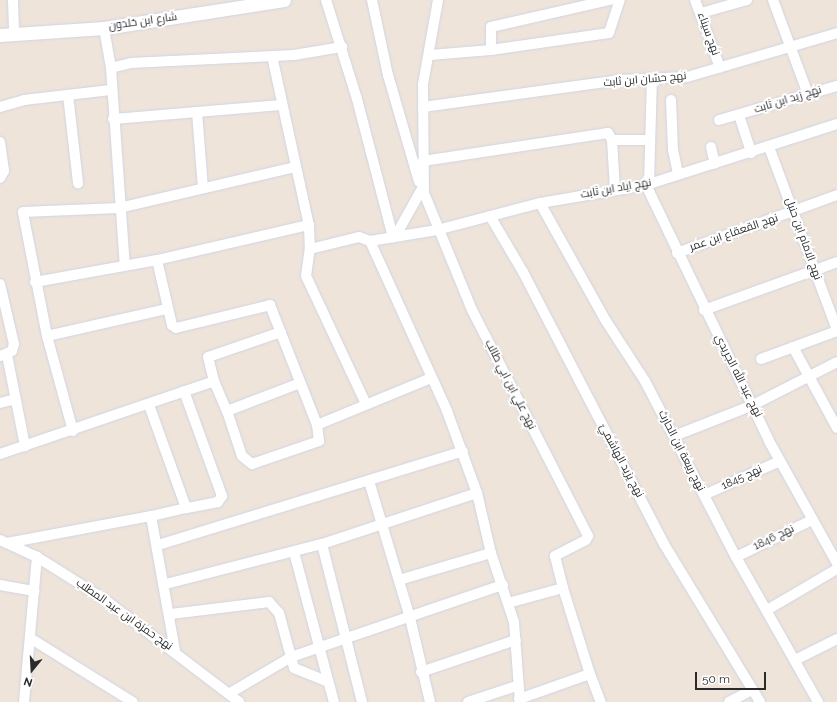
<!DOCTYPE html>
<meta charset="utf-8">
<style>
body{margin:0}
#map{position:relative;width:837px;height:702px;overflow:hidden;background:#eee4da;font-family:Raleway,Cairo,sans-serif}
div>[style]{position:absolute}
[style*='--x']{left:calc(var(--x)*1px);top:calc(var(--y)*1px);width:calc(var(--w)*1px);rotate:calc(var(--a)*1deg)}
.roads{filter:drop-shadow(0 0 1px #cfd4e4) drop-shadow(0 0 1px #cfd4e4)}
.minor>*{height:10px;margin:-5px;padding:0 5px;transform-origin:5px;border-radius:5px;background:#fff}
.tertiary>*{height:13px;margin:-6.5px;padding:0 6.5px;transform-origin:6.5px;border-radius:6.5px;background:#fff}
span{translate:-50% -50%;white-space:nowrap;text-align:center;line-height:1.15;-webkit-text-stroke:4px #fff;paint-order:stroke}
.street-label{font-size:11px;color:#2a2a2a}
.north{position:absolute;left:12px;top:650px;width:40px;height:40px;-webkit-text-stroke:3px #fff;paint-order:stroke;rotate:198deg;font-size:11px;font-weight:700;line-height:16px;text-align:center;color:#2a2a2a}
.north::after{content:'';display:block;margin:auto;width:14px;height:18px;background:#2a2a2a;clip-path:polygon(50% 0,100% 100%,50% 72%,0 100%)}
.scale{position:absolute;left:695px;top:672px;width:71px;height:18px;box-sizing:border-box;border:2px solid #2a2a2a;border-top:0;padding-left:5px;font-size:12px;line-height:14px;white-space:nowrap;color:#2a2a2a;-webkit-text-stroke:3px #fff;paint-order:stroke}
</style>
<div id="map">
<div class="roads">
<div class="minor">
<div style="--x:13;--y:0;--w:34;--a:88"></div>
<div style="--x:326;--y:0;--w:104;--a:72.6"></div>
<div style="--x:357;--y:99;--w:143;--a:75.4"></div>
<div style="--x:372;--y:0;--w:77;--a:78"></div>
<div style="--x:388;--y:75;--w:111;--a:73.8"></div>
<div style="--x:438;--y:0;--w:85;--a:100.1"></div>
<div style="--x:423;--y:84;--w:109;--a:89.5"></div>
<div style="--x:424;--y:193;--w:126;--a:67.7"></div>
<div style="--x:472;--y:310;--w:254;--a:62.8"></div>
<div style="--x:588;--y:536;--w:4;--a:117"></div>
<div style="--x:586;--y:540;--w:35;--a:153"></div>
<div style="--x:555;--y:556;--w:33;--a:76"></div>
<div style="--x:695;--y:0;--w:72;--a:69.8"></div>
<div style="--x:773;--y:0;--w:100;--a:69.6"></div>
<div style="--x:701;--y:13;--w:48;--a:-15.8"></div>
<div style="--x:104;--y:28;--w:41;--a:80.1"></div>
<div style="--x:111;--y:68;--w:198;--a:86"></div>
<div style="--x:491;--y:50;--w:119;--a:-8.2"></div>
<div style="--x:609;--y:33;--w:35;--a:-72"></div>
<div style="--x:430;--y:55;--w:61;--a:-4.7"></div>
<div style="--x:491;--y:50;--w:23;--a:-90"></div>
<div style="--x:491;--y:27;--w:122;--a:-12.8"></div>
<div style="--x:272;--y:56;--w:173;--a:77.7"></div>
<div style="--x:309;--y:225;--w:24;--a:88"></div>
<div style="--x:111;--y:68;--w:21;--a:-14"></div>
<div style="--x:131;--y:63;--w:163;--a:-2.8"></div>
<div style="--x:294;--y:55;--w:49;--a:-9.5"></div>
<div style="--x:68;--y:95;--w:89;--a:83.5"></div>
<div style="--x:671;--y:100;--w:50;--a:87.7"></div>
<div style="--x:673;--y:150;--w:25;--a:78"></div>
<div style="--x:0;--y:107;--w:25;--a:-16"></div>
<div style="--x:24;--y:100;--w:87;--a:-6.6"></div>
<div style="--x:423;--y:107;--w:199;--a:-7.8"></div>
<div style="--x:620;--y:80;--w:67;--a:-2.6"></div>
<div style="--x:687;--y:77;--w:156;--a:-16.3"></div>
<div style="--x:197;--y:112;--w:76;--a:85.5"></div>
<div style="--x:739;--y:115;--w:40;--a:72"></div>
<div style="--x:113;--y:119;--w:169;--a:-4.8"></div>
<div style="--x:719;--y:120;--w:123;--a:-16.1"></div>
<div style="--x:612;--y:140;--w:49;--a:86.5"></div>
<div style="--x:0;--y:142;--w:29;--a:82"></div>
<div style="--x:4;--y:171;--w:8;--a:120"></div>
<div style="--x:711;--y:147;--w:17;--a:77"></div>
<div style="--x:769;--y:147;--w:195;--a:69.6"></div>
<div style="--x:423;--y:161;--w:187;--a:-8.6"></div>
<div style="--x:608;--y:133;--w:8;--a:60"></div>
<div style="--x:612;--y:140;--w:38;--a:0"></div>
<div style="--x:649;--y:184;--w:106;--a:-88.4"></div>
<div style="--x:646;--y:185;--w:284;--a:64.3"></div>
<div style="--x:769;--y:441;--w:140;--a:60.9"></div>
<div style="--x:540;--y:203;--w:135;--a:60.8"></div>
<div style="--x:606;--y:321;--w:72;--a:57"></div>
<div style="--x:645;--y:381;--w:198;--a:62.7"></div>
<div style="--x:736;--y:557;--w:167;--a:60.5"></div>
<div style="--x:490;--y:216;--w:65;--a:59.5"></div>
<div style="--x:523;--y:272;--w:306;--a:62.6"></div>
<div style="--x:664;--y:544;--w:185;--a:58.7"></div>
<div style="--x:395;--y:237;--w:57;--a:-60.8"></div>
<div style="--x:370;--y:241;--w:187;--a:65.6"></div>
<div style="--x:447;--y:411;--w:87;--a:69.9"></div>
<div style="--x:477;--y:493;--w:62;--a:76.9"></div>
<div style="--x:491;--y:553;--w:73;--a:71.6"></div>
<div style="--x:514;--y:622;--w:80;--a:85.7"></div>
<div style="--x:677;--y:253;--w:170;--a:-19.9"></div>
<div style="--x:157;--y:260;--w:67;--a:77"></div>
<div style="--x:172;--y:325;--w:5;--a:37"></div>
<div style="--x:176;--y:328;--w:97;--a:-13.7"></div>
<div style="--x:270;--y:305;--w:129;--a:68.6"></div>
<div style="--x:317;--y:425;--w:123;--a:-22.4"></div>
<div style="--x:35;--y:282;--w:124;--a:-10.2"></div>
<div style="--x:157;--y:260;--w:156;--a:-13"></div>
<div style="--x:0;--y:284;--w:62;--a:76.9"></div>
<div style="--x:14;--y:344;--w:7;--a:106"></div>
<div style="--x:12;--y:351;--w:13;--a:157"></div>
<div style="--x:704;--y:310;--w:141;--a:-19.8"></div>
<div style="--x:281;--y:332;--w:77;--a:161.1"></div>
<div style="--x:208;--y:357;--w:25;--a:76"></div>
<div style="--x:214;--y:381;--w:33;--a:67"></div>
<div style="--x:227;--y:411;--w:78;--a:-21"></div>
<div style="--x:47;--y:336;--w:123;--a:-12.7"></div>
<div style="--x:793;--y:347;--w:92;--a:61.5"></div>
<div style="--x:7;--y:355;--w:93;--a:78.8"></div>
<div style="--x:761;--y:359;--w:81;--a:-20.2"></div>
<div style="--x:184;--y:391;--w:112;--a:70.1"></div>
<div style="--x:222;--y:496;--w:7;--a:124"></div>
<div style="--x:218;--y:502;--w:33;--a:169"></div>
<div style="--x:0;--y:403;--w:16;--a:-14"></div>
<div style="--x:366;--y:404;--w:141;--a:-115.1"></div>
<div style="--x:306;--y:276;--w:27;--a:-82"></div>
<div style="--x:310;--y:249;--w:50;--a:-13.8"></div>
<div style="--x:359;--y:237;--w:12;--a:20"></div>
<div style="--x:370;--y:241;--w:68;--a:-9.3"></div>
<div style="--x:437;--y:230;--w:106;--a:-14.7"></div>
<div style="--x:540;--y:203;--w:108;--a:-9.6"></div>
<div style="--x:646;--y:185;--w:201;--a:-17.7"></div>
<div style="--x:149;--y:405;--w:109;--a:70.2"></div>
<div style="--x:186;--y:508;--w:36;--a:167"></div>
<div style="--x:227;--y:411;--w:47;--a:71.6"></div>
<div style="--x:242;--y:456;--w:13;--a:39"></div>
<div style="--x:252;--y:464;--w:71;--a:-18.9"></div>
<div style="--x:319;--y:441;--w:16;--a:-97"></div>
<div style="--x:73;--y:431;--w:98;--a:-105.3"></div>
<div style="--x:47;--y:336;--w:126;--a:-101"></div>
<div style="--x:23;--y:212;--w:96;--a:-2.4"></div>
<div style="--x:119;--y:208;--w:181;--a:-13.1"></div>
<div style="--x:674;--y:436;--w:85;--a:-21.4"></div>
<div style="--x:753;--y:405;--w:94;--a:-27.1"></div>
<div style="--x:0;--y:454;--w:226;--a:-18.8"></div>
<div style="--x:369;--y:481;--w:143;--a:73.3"></div>
<div style="--x:410;--y:618;--w:86;--a:76.6"></div>
<div style="--x:704;--y:495;--w:83;--a:-24.1"></div>
<div style="--x:0;--y:540;--w:41;--a:24.7"></div>
<div style="--x:37;--y:557;--w:79;--a:32.1"></div>
<div style="--x:104;--y:599;--w:170;--a:37.3"></div>
<div style="--x:7;--y:543;--w:147;--a:-10.6"></div>
<div style="--x:151;--y:516;--w:137;--a:79.9"></div>
<div style="--x:322;--y:544;--w:163;--a:75.8"></div>
<div style="--x:158;--y:545;--w:319;--a:-17.1"></div>
<div style="--x:294;--y:552;--w:155;--a:75.1"></div>
<div style="--x:736;--y:557;--w:85;--a:-26"></div>
<div style="--x:399;--y:580;--w:96;--a:-16.4"></div>
<div style="--x:166;--y:584;--w:161;--a:-14.4"></div>
<div style="--x:322;--y:544;--w:163;--a:-18.2"></div>
<div style="--x:0;--y:585;--w:35;--a:10"></div>
<div style="--x:508;--y:603;--w:57;--a:-15.3"></div>
<div style="--x:563;--y:588;--w:90;--a:72.6"></div>
<div style="--x:767;--y:610;--w:81;--a:-30.4"></div>
<div style="--x:171;--y:614;--w:99;--a:-7"></div>
<div style="--x:269;--y:602;--w:15;--a:48"></div>
<div style="--x:279;--y:613;--w:57;--a:74.7"></div>
<div style="--x:294;--y:668;--w:37;--a:22"></div>
<div style="--x:30;--y:638;--w:121;--a:31.9"></div>
<div style="--x:795;--y:660;--w:47;--a:-26.6"></div>
<div style="--x:421;--y:672;--w:100;--a:-18.6"></div>
<div style="--x:230;--y:693;--w:71;--a:-30.5"></div>
<div style="--x:291;--y:657;--w:224;--a:-18.8"></div>
<div style="--x:519;--y:699;--w:75;--a:-19.4"></div>
<div style="--x:590;--y:674;--w:30;--a:69"></div>
<div style="--x:24;--y:702;--w:146;--a:-84.9"></div>
<div style="--x:468;--y:702;--w:51;--a:-18.4"></div>
<div style="--x:729;--y:702;--w:26;--a:-28"></div>
</div>
<div class="tertiary">
<div style="--x:0;--y:35;--w:104;--a:-3.9"></div>
<div style="--x:104;--y:28;--w:182;--a:-8.8"></div>
</div>
</div>
<div class="street-label">
<span style="left:143px;top:22px;rotate:-8deg">شارع ابن خلدون</span>
<span style="left:708px;top:34px;rotate:70deg">نهج سيناء</span>
<span style="left:645px;top:80px;rotate:-5deg">نهج حسّان ابن ثابت</span>
<span style="left:788px;top:100px;rotate:-17deg">نهج زيد ابن ثابت</span>
<span style="left:616px;top:189px;rotate:-10deg">نهج اياد ابن ثابت</span>
<span style="left:734px;top:233px;rotate:-19deg">نهج القعقاع ابن عمر</span>
<span style="left:803px;top:239px;rotate:70deg">نهج الامام ابن حنبل</span>
<span style="left:738px;top:376px;rotate:63deg">نهج عبد الله الجريدي</span>
<span style="left:510px;top:385px;rotate:63deg">نهج علي ابن ابي طالب</span>
<span style="left:681px;top:451px;rotate:63deg">نهج ربيعة ابن الحارث</span>
<span style="left:621px;top:461px;rotate:62deg">نهج يزيد الهاشميّ</span>
<span style="left:742px;top:478px;rotate:-25deg">نهج 1845</span>
<span style="left:774px;top:538px;rotate:-26deg">نهج 1846</span>
<span style="left:124px;top:615px;rotate:35deg">نهج حمزة ابن عبد المطلب</span>
</div>
<div class="north">N</div>
<div class="scale">50 m</div>
</div>
